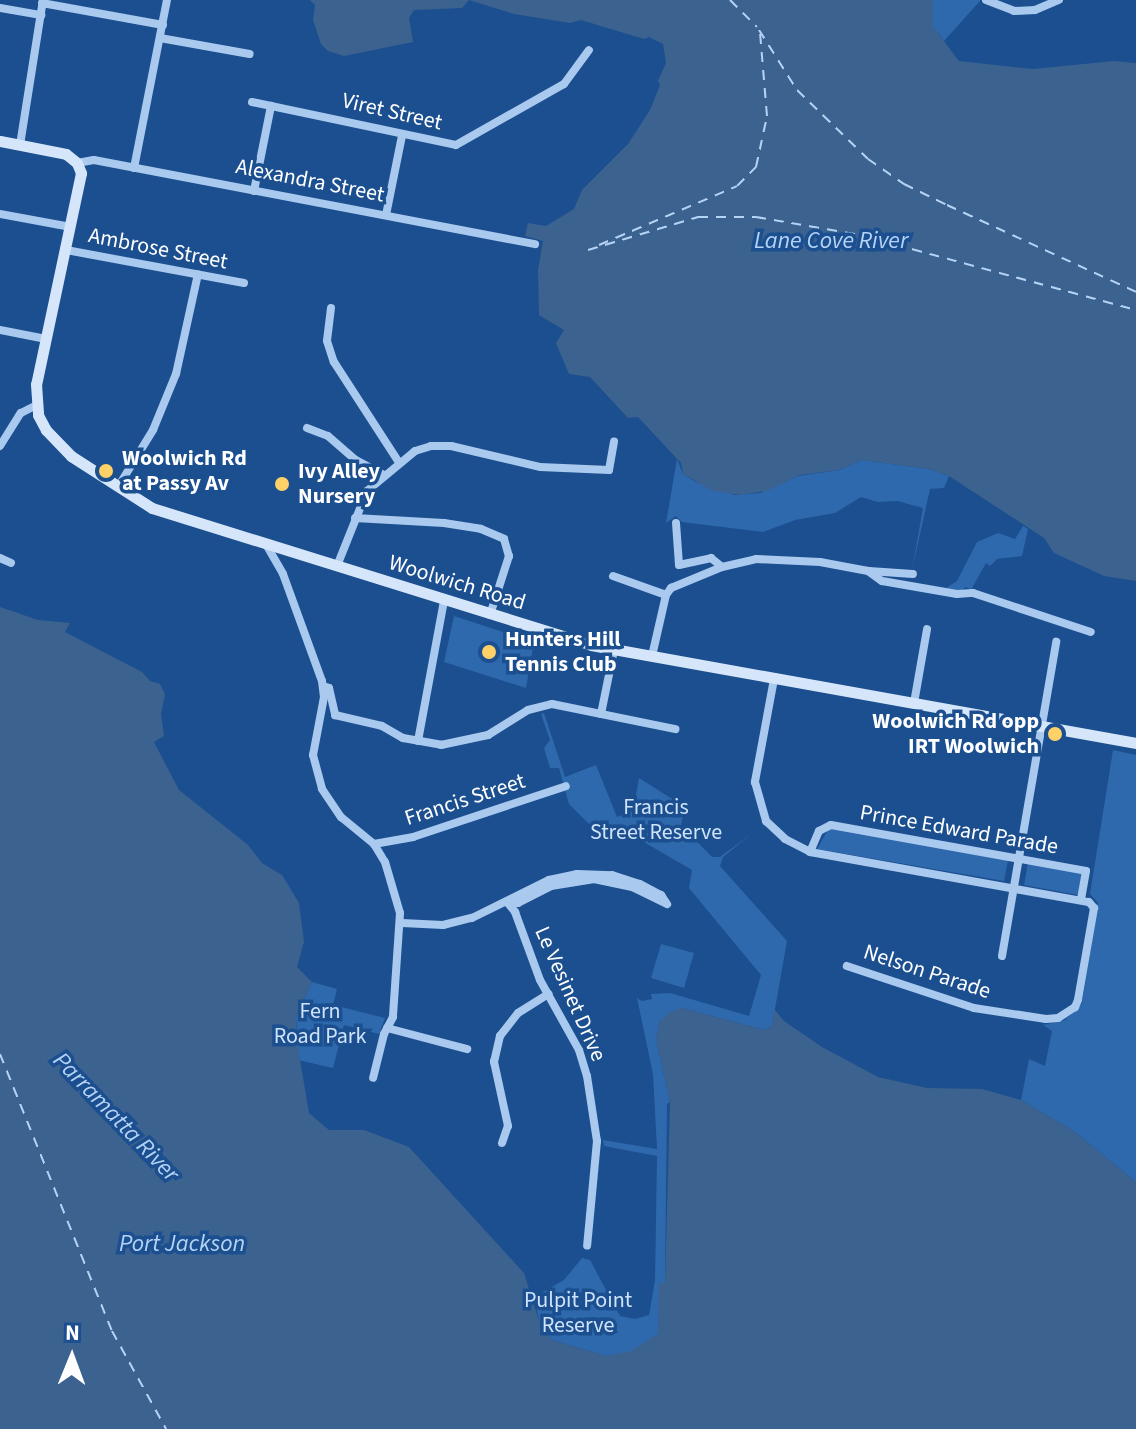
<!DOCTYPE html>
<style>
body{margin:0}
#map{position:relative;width:1136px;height:1429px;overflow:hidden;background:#1b4f8f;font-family:"Source Sans 3",sans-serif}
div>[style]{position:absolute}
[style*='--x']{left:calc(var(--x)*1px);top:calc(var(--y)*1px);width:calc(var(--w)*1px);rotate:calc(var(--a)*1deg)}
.green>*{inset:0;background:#2e69ad}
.water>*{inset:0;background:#3c6290}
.ferry>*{height:2px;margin-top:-1px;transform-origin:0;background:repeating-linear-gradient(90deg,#b5d3f5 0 10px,transparent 0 18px)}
.street>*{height:8px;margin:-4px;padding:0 4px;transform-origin:4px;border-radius:4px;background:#a9c9ee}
.secondary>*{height:11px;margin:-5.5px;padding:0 5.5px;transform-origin:5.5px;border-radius:5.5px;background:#d6e6fa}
.dots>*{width:22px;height:22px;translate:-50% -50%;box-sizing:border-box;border:4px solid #1b4f8f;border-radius:50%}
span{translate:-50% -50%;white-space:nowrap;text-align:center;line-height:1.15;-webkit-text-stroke:7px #1b4f8f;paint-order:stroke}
.street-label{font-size:22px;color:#fff}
.poi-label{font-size:22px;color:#fff;font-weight:700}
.left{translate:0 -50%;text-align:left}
.right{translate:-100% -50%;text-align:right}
.park-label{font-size:22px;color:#cfe3fa}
.water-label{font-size:24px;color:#b5d3f5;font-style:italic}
.north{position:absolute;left:32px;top:1317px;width:80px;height:80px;-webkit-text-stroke:6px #1b4f8f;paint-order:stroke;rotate:1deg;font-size:22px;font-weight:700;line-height:32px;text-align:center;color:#fff}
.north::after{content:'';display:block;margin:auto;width:28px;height:36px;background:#fff;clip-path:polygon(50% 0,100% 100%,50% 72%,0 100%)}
</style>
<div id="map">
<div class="green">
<div style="clip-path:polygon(933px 0,980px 0,980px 1px,944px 41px,933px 27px)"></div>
<div style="clip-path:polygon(677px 459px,683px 474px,696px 482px,735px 495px,760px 493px,798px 476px,839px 470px,862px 460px,929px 469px,949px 476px,944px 488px,930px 489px,912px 570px,923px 508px,897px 501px,878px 502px,861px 497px,835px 513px,795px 520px,763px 532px,682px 522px,676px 516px,666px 523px)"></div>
<div style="clip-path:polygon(1023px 526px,1028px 529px,1022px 556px,997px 559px,990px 566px,986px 563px,971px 590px,966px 587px,960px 591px,945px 589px,957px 581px,977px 542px,998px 533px,1015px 539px)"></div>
<div style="clip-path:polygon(454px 616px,534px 642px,526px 688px,444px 662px)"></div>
<div style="clip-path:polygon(544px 713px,565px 777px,596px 765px,617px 817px,633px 811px,639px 778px,685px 807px,681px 825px,712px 857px,720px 857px,751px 834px,723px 857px,720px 866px,787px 941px,772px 1026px,764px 1030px,682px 1008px,660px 1021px,656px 1039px,670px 1102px,667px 1104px,665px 1283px,660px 1283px,658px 1334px,631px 1352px,606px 1356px,552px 1340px,540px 1324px,534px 1297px,564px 1280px,582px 1258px,590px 1260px,620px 1316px,635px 1319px,649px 1315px,655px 1280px,657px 1156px,604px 1146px,603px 1140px,657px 1149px,653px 1074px,637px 998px,642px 1001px,652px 999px,651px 994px,670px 993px,749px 1016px,761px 975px,689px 888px,692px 870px,642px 841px,598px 833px,569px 804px,559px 768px,550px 768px,544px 748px,550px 740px,541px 714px)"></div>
<div style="clip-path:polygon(1113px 750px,1136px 755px,1136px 1182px,1075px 1132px,1021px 1100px,1029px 1059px,1045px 1066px,1052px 1031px,1043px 1025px,1065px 1020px,1082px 1003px,1098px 903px,1090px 894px)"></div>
<div style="clip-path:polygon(829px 828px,1008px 860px,1004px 881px,817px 849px)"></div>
<div style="clip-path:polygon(1028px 863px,1082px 872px,1078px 895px,1024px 885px)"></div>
<div style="clip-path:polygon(661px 944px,694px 953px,684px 988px,651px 978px)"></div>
<div style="clip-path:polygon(312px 982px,337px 989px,333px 1005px,385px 1018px,379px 1034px,344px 1025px,333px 1068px,298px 1060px,296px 1017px)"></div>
</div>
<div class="water">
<div style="clip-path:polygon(310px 0,469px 0,462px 8px,414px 10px,409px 18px,413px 42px,344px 56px,328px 51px,321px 44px,313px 20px,315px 5px)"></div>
<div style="clip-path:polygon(469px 0,933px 0,933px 27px,959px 61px,1033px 69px,1114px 61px,1136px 63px,1136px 581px,1104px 576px,1054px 553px,1044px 538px,949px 476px,929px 469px,862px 460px,839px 470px,800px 475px,766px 491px,741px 495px,713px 491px,683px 474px,681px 463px,638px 417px,628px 418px,590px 377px,569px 374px,556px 343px,564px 330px,539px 315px,538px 270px,543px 241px,525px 236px,528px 223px,546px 226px,574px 209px,582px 190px,628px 144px,650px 110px,660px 85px,658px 81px,666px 63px,663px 44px,649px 37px,644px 39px,581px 20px,570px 23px,514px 14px)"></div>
<div style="clip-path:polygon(0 607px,38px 620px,70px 623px,65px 632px,142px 672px,150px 681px,160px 684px,165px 694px,161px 714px,164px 736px,154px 742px,179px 790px,248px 845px,262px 863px,282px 875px,299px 903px,304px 942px,297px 967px,312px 982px,296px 1017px,296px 1036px,309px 1113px,329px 1130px,364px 1130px,409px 1147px,524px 1273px,540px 1324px,552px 1340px,606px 1356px,631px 1351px,658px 1334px,659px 1283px,665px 1283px,670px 1102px,656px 1039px,660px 1021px,670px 1012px,682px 1008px,764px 1030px,772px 1026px,774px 1009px,784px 1021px,822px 1047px,878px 1077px,927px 1088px,982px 1089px,1021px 1100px,1075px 1132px,1136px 1182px,1136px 1429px,0 1429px)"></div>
</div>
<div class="ferry">
<div style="--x:730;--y:0;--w:38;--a:45"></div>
<div style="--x:759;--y:30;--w:71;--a:57.7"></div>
<div style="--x:797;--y:90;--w:99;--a:44.2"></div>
<div style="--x:868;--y:159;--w:44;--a:34.8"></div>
<div style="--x:904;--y:184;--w:48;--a:26"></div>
<div style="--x:947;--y:205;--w:208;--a:24.7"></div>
<div style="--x:599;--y:245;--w:150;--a:-23.1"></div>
<div style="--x:737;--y:186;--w:27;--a:-45"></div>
<div style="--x:756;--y:167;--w:52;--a:-77.8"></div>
<div style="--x:767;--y:116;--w:83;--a:-94.8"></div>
<div style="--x:588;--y:250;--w:115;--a:-16.7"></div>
<div style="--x:698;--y:217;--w:58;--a:0"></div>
<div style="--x:756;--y:217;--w:106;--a:9.8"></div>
<div style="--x:860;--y:235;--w:286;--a:15.2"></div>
<div style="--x:0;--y:1054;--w:299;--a:68"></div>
<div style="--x:112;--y:1331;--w:112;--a:61.1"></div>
</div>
<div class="street">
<div style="--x:986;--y:0;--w:30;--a:21"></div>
<div style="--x:1014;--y:11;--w:21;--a:-3"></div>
<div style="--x:1035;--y:10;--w:26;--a:-23"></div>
<div style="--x:42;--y:3;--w:123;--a:10.3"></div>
<div style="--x:0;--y:8;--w:42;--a:9.7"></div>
<div style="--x:160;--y:38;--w:91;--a:10.1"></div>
<div style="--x:252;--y:102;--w:208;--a:11.9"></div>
<div style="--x:456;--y:145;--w:124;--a:-29.5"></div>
<div style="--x:564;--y:84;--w:42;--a:-53.7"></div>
<div style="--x:20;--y:145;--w:147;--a:-81"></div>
<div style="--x:77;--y:163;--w:17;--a:-10"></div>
<div style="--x:94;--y:160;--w:449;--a:10.8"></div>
<div style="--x:134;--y:168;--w:171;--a:-78.9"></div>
<div style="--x:254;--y:191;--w:87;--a:-78.7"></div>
<div style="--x:0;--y:214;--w:72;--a:10.4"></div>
<div style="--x:386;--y:215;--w:81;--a:-78.6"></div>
<div style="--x:66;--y:250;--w:181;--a:10.5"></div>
<div style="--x:331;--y:308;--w:33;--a:97"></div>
<div style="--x:327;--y:341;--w:22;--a:72"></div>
<div style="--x:334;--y:362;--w:118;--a:57.1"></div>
<div style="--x:0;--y:330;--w:47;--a:11.1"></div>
<div style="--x:307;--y:428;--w:22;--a:21"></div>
<div style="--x:328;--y:436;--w:35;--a:41"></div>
<div style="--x:354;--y:459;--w:34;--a:28"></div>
<div style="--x:0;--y:446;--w:39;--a:-58"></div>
<div style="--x:21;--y:413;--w:16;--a:-27"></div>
<div style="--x:118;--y:487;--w:67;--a:-58.4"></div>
<div style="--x:153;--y:430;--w:61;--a:-67.7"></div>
<div style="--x:176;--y:374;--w:102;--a:-77.6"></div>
<div style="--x:355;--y:518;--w:89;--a:3.2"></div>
<div style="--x:444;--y:523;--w:37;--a:9"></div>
<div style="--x:481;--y:529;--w:25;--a:23"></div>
<div style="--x:504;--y:539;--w:18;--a:74"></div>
<div style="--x:509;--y:556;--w:62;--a:107.9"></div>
<div style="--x:676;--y:523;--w:42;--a:85.9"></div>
<div style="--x:679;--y:565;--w:33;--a:-12"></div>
<div style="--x:711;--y:558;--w:14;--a:39"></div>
<div style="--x:267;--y:546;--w:32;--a:60"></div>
<div style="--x:283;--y:574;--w:114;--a:70"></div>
<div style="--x:322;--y:681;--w:16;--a:83"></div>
<div style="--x:324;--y:697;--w:59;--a:100.7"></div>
<div style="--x:313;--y:755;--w:35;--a:75"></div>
<div style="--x:322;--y:789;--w:34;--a:56"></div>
<div style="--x:341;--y:817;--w:43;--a:39.3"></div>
<div style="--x:374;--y:844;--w:21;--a:59"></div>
<div style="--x:385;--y:862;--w:53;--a:73.6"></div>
<div style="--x:400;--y:913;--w:104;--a:93.9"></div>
<div style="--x:393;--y:1017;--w:19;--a:118"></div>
<div style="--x:384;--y:1034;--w:45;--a:104"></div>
<div style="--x:0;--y:558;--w:12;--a:24"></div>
<div style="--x:337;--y:566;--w:81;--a:-68.2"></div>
<div style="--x:367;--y:491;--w:62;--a:-39.8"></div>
<div style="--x:415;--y:451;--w:17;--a:-17"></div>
<div style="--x:431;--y:446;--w:20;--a:0"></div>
<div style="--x:451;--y:446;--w:91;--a:13.3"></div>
<div style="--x:540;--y:467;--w:69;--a:2.5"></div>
<div style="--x:609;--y:470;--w:29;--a:-80"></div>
<div style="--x:869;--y:571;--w:44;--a:3.9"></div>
<div style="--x:613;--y:576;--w:56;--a:19.7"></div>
<div style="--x:652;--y:656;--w:63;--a:-77.1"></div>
<div style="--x:666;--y:595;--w:9;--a:-54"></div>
<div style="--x:671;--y:588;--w:55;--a:-22.4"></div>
<div style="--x:722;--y:567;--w:35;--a:-13"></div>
<div style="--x:756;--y:559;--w:64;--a:2.7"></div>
<div style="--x:820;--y:562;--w:49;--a:10.6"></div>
<div style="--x:868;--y:571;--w:17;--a:36"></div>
<div style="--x:882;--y:581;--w:76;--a:9.8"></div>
<div style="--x:957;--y:594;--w:16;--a:-4"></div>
<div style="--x:973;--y:593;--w:124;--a:18.3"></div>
<div style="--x:774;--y:679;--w:105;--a:100.5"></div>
<div style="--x:755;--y:782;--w:41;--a:74.2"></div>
<div style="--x:766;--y:821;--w:26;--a:43"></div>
<div style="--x:785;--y:839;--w:28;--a:27"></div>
<div style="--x:810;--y:852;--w:283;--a:10.2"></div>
<div style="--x:1089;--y:902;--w:8;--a:50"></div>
<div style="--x:1094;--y:908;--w:93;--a:99.9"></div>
<div style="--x:1078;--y:1000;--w:8;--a:113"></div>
<div style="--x:1075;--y:1007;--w:20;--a:147"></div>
<div style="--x:1058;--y:1018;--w:12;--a:175"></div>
<div style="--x:1046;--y:1019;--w:73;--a:-171.3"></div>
<div style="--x:974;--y:1008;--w:134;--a:-161.7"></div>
<div style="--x:323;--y:686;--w:6;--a:18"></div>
<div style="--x:329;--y:688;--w:28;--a:77"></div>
<div style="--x:335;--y:715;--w:48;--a:13.2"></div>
<div style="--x:382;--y:726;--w:24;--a:30"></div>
<div style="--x:403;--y:738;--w:39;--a:10"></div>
<div style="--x:441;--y:745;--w:48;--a:-12"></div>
<div style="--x:488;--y:735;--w:47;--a:-32"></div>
<div style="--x:528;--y:710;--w:25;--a:-14"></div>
<div style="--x:552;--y:704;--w:126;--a:11.5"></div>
<div style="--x:914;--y:703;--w:75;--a:-80"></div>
<div style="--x:601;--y:714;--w:65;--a:-78.5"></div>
<div style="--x:418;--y:741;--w:142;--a:-79.5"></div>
<div style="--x:374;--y:844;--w:40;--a:-10"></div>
<div style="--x:413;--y:837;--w:161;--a:-18.4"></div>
<div style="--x:810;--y:852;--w:23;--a:-67"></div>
<div style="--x:819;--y:831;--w:13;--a:-27"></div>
<div style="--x:831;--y:825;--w:259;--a:10.2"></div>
<div style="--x:1086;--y:871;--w:29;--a:100"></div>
<div style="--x:507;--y:902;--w:13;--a:51"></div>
<div style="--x:515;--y:912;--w:72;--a:69.8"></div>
<div style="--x:540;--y:980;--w:80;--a:60.9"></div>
<div style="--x:579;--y:1050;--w:27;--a:73"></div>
<div style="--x:587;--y:1076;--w:66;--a:81.3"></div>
<div style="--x:597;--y:1141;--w:105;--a:95.4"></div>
<div style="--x:508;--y:902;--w:10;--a:6"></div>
<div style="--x:518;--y:903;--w:37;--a:-27"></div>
<div style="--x:551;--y:886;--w:44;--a:-9.2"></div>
<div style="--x:594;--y:879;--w:39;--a:12"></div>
<div style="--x:632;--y:887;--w:37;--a:26"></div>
<div style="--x:402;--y:923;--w:41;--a:2.8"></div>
<div style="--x:443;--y:925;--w:30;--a:-14"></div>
<div style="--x:472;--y:918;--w:86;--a:-26.3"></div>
<div style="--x:549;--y:880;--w:29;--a:-12"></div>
<div style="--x:577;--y:874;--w:35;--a:2"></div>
<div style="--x:612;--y:875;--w:29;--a:18"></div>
<div style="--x:640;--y:884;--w:24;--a:28"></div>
<div style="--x:661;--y:895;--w:11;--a:56"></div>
<div style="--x:1002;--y:956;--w:319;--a:-80.2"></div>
<div style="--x:387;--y:1028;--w:83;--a:14.7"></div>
<div style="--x:502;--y:1143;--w:18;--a:-71"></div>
<div style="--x:508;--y:1126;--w:66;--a:-102.3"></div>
<div style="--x:494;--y:1062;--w:27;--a:-77"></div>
<div style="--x:500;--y:1036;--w:29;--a:-52"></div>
<div style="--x:518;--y:1013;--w:36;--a:-32"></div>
</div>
<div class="secondary">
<div style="--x:0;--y:141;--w:67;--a:11.1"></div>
<div style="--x:66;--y:154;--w:14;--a:39"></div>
<div style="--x:77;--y:163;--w:11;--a:68"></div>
<div style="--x:81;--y:173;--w:216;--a:102"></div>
<div style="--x:36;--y:384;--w:31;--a:86"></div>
<div style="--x:38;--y:415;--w:17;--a:62"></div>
<div style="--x:46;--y:430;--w:36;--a:46"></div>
<div style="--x:71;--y:456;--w:96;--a:32.7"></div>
<div style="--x:152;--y:508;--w:460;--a:17.3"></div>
<div style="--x:591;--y:645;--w:554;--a:10.19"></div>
</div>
<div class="dots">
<div style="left:106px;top:471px;background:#ffd166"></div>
<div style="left:282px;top:484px;background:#ffd166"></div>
<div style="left:489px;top:652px;background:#ffd166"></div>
<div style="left:1055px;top:734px;background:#ffd166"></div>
</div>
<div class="street-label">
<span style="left:392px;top:112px;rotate:13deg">Viret Street</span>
<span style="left:310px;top:181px;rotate:11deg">Alexandra Street</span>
<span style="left:158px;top:249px;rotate:11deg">Ambrose Street</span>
<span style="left:457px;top:583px;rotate:17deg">Woolwich Road</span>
<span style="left:465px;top:800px;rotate:-18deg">Francis Street</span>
<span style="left:959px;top:830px;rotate:10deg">Prince Edward Parade</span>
<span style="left:927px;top:972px;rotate:18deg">Nelson Parade</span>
<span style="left:570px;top:994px;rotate:66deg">Le Vesinet Drive</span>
</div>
<div class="poi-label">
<span class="left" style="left:122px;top:471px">Woolwich Rd<br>at Passy Av</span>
<span class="left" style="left:298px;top:484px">Ivy Alley<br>Nursery</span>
<span class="left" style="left:505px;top:652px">Hunters Hill<br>Tennis Club</span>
<span class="right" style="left:1039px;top:734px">Woolwich Rd opp<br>IRT Woolwich</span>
</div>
<div class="park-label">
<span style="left:656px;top:820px">Francis<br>Street Reserve</span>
<span style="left:320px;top:1024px">Fern<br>Road Park</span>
<span style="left:578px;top:1313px">Pulpit Point<br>Reserve</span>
</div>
<div class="water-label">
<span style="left:831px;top:241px">Lane Cove River</span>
<span style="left:116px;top:1117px;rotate:46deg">Parramatta River</span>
<span style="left:182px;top:1244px">Port Jackson</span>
</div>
<div class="north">N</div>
</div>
